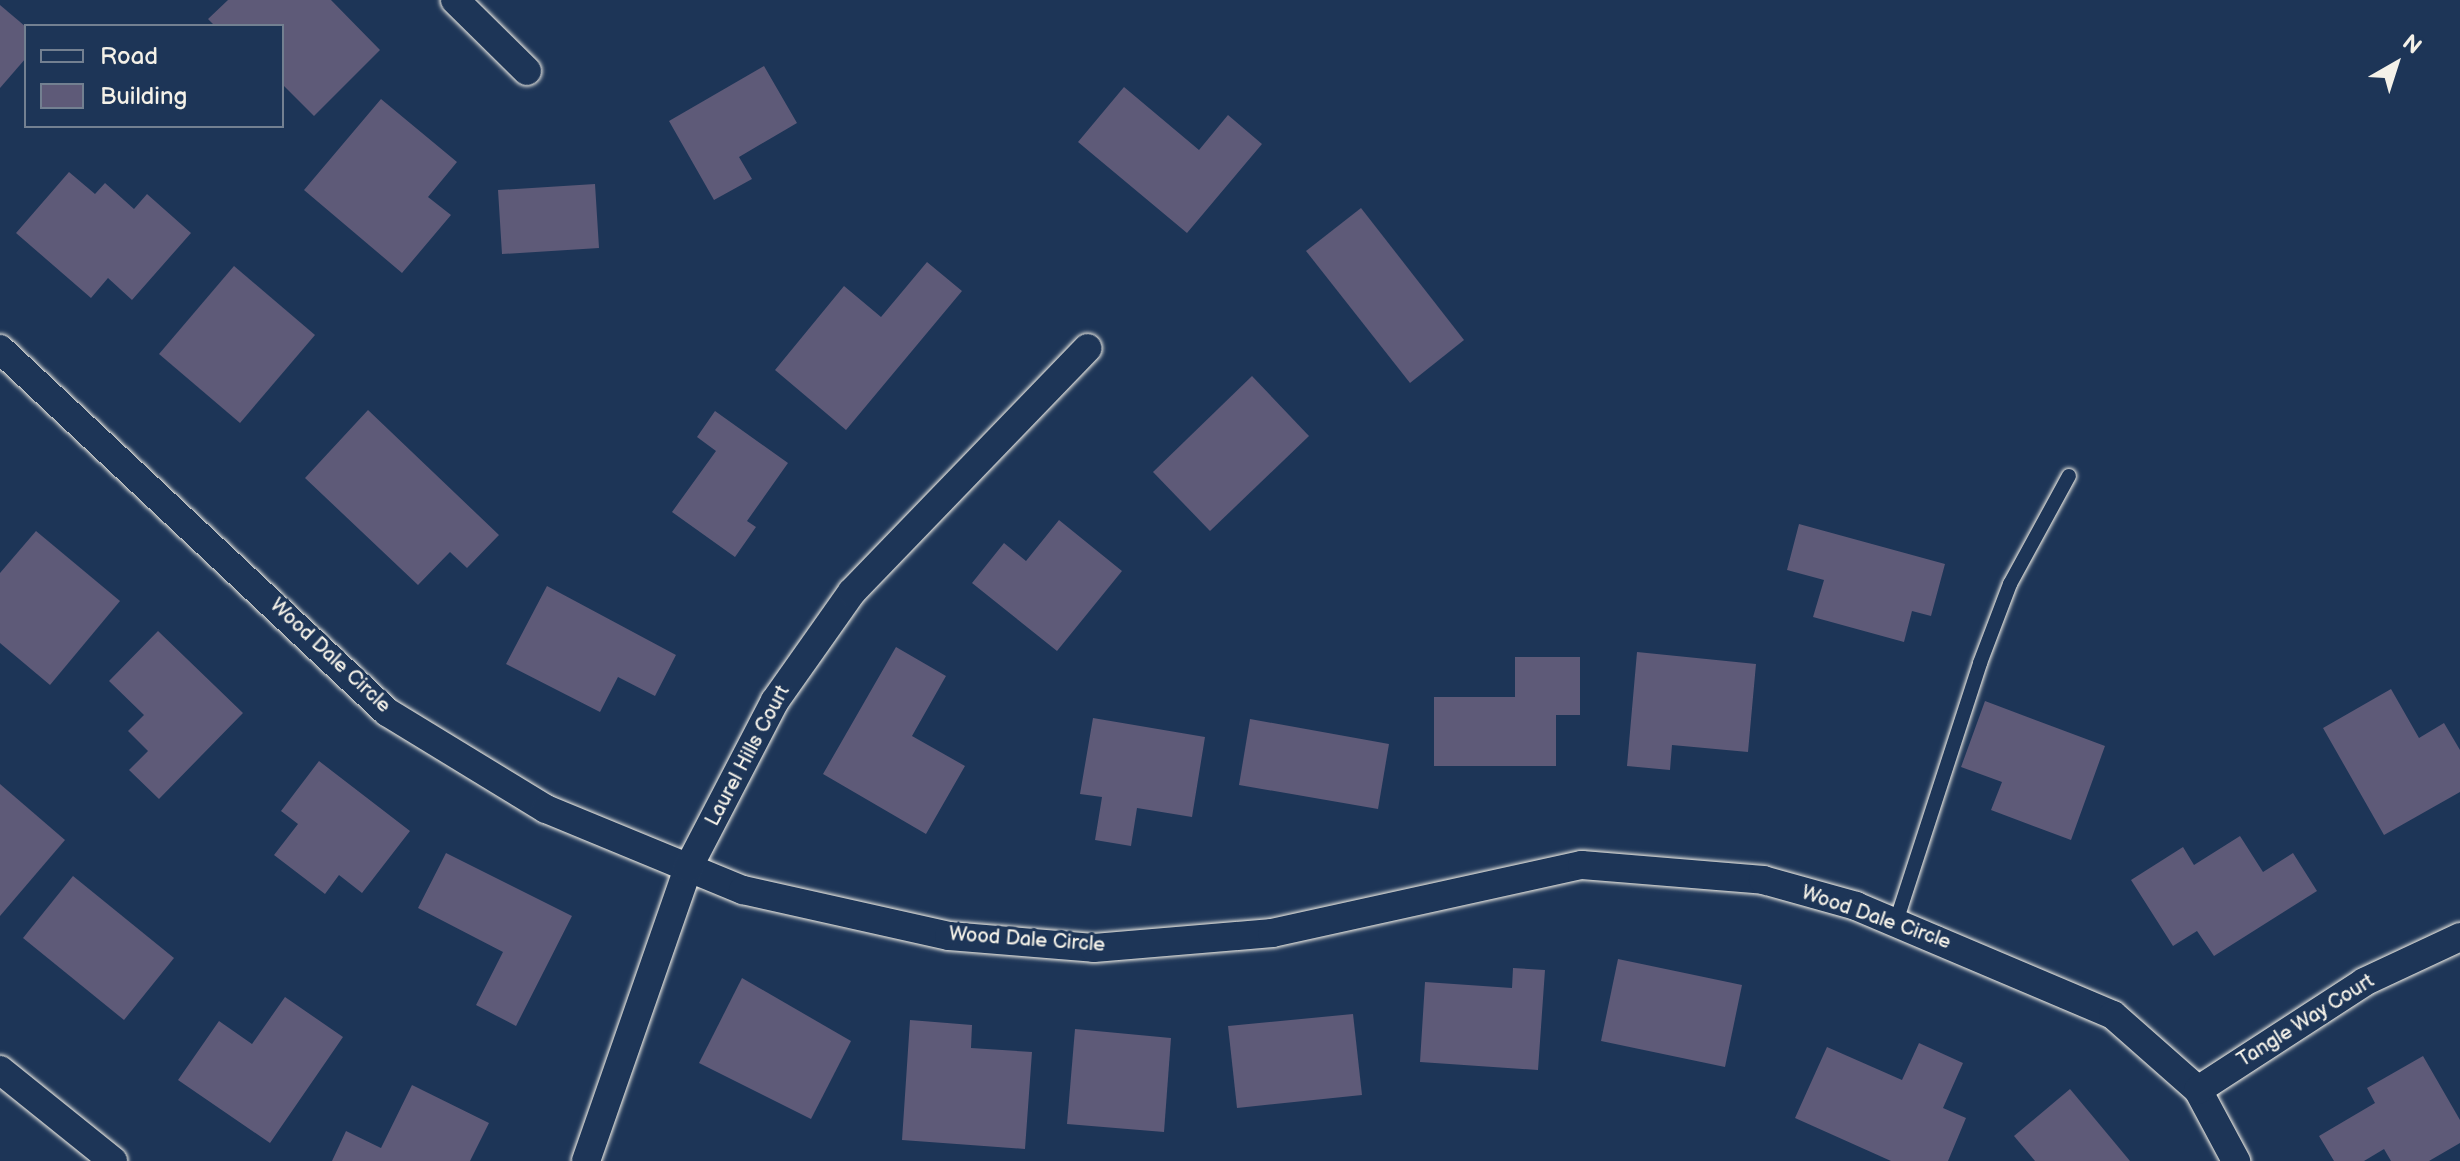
<!DOCTYPE html>
<style>
body{margin:0}
#map{position:relative;width:2460px;height:1161px;overflow:hidden;background:#1d3557;font-family:"Balsamiq Sans",sans-serif}
div>[style]{position:absolute}
[style*='--x']{left:calc(var(--x)*1px);top:calc(var(--y)*1px);width:calc(var(--w)*1px);rotate:calc(var(--a)*1deg)}
.building>*{inset:0;background:#5e5a78}
.roads{filter:drop-shadow(0 0 2px #f4f1e8) drop-shadow(0 0 2px #f4f1e8)}
.lane>*{height:14px;margin:-7px;padding:0 7px;transform-origin:7px;border-radius:7px;background:#1d3557}
.street>*{height:28px;margin:-14px;padding:0 14px;transform-origin:14px;border-radius:14px;background:#1d3557}
span{translate:-50% -50%;white-space:nowrap;text-align:center;line-height:1.15;-webkit-text-stroke:6px #1d3557;paint-order:stroke}
.street-label{font-size:20px;color:#f4f1e8}
.legend{position:absolute;left:24px;top:24px;width:260px;height:104px;box-sizing:border-box;background:#1d3557;border:2px solid #738091;margin:0;padding:10px 14px;list-style:none;font-size:24px;color:#f4f1e8}
.legend li{display:flex;align-items:center;gap:16px;height:40px}
.legend b{width:40px;border:2px solid #738091}
.north{position:absolute;left:2356px;top:24px;width:80px;height:80px;-webkit-text-stroke:6px #1d3557;paint-order:stroke;rotate:39deg;font-size:22px;font-weight:700;line-height:32px;text-align:center;color:#f4f1e8}
.north::after{content:'';display:block;margin:auto;width:28px;height:36px;background:#f4f1e8;clip-path:polygon(50% 0,100% 100%,50% 72%,0 100%)}
</style>
<div id="map">
<div class="building">
<div style="clip-path:polygon(228px 0,331px 0,380px 50px,314px 116px,282px 84px,282px 26px,215px 26px,208px 19px)"></div>
<div style="clip-path:polygon(0 5px,26px 27px,26px 58px,0 88px)"></div>
<div style="clip-path:polygon(764px 66px,797px 123px,739px 157px,752px 179px,714px 200px,669px 121px)"></div>
<div style="clip-path:polygon(1124px 87px,1199px 150px,1228px 115px,1262px 144px,1187px 233px,1078px 142px)"></div>
<div style="clip-path:polygon(381px 99px,457px 162px,428px 197px,451px 215px,402px 273px,304px 190px)"></div>
<div style="clip-path:polygon(69px 172px,95px 194px,105px 183px,134px 209px,147px 194px,191px 233px,132px 300px,108px 278px,91px 298px,16px 233px)"></div>
<div style="clip-path:polygon(595px 184px,599px 248px,502px 254px,498px 190px)"></div>
<div style="clip-path:polygon(1361px 208px,1464px 340px,1410px 383px,1306px 251px)"></div>
<div style="clip-path:polygon(927px 262px,962px 291px,846px 430px,775px 370px,844px 286px,881px 317px)"></div>
<div style="clip-path:polygon(234px 266px,315px 335px,240px 423px,159px 354px)"></div>
<div style="clip-path:polygon(1252px 376px,1309px 436px,1210px 531px,1153px 472px)"></div>
<div style="clip-path:polygon(368px 410px,499px 535px,467px 568px,450px 552px,418px 585px,305px 478px)"></div>
<div style="clip-path:polygon(715px 411px,788px 463px,747px 521px,756px 527px,735px 557px,672px 512px,716px 451px,697px 437px)"></div>
<div style="clip-path:polygon(1059px 520px,1122px 571px,1057px 651px,972px 583px,1004px 543px,1026px 561px)"></div>
<div style="clip-path:polygon(1799px 524px,1945px 564px,1931px 616px,1912px 611px,1904px 642px,1813px 617px,1824px 580px,1787px 570px)"></div>
<div style="clip-path:polygon(36px 531px,120px 601px,50px 685px,0 643px,0 573px)"></div>
<div style="clip-path:polygon(547px 586px,676px 655px,655px 696px,618px 677px,600px 712px,506px 664px)"></div>
<div style="clip-path:polygon(158px 631px,243px 713px,159px 799px,129px 770px,148px 751px,128px 731px,144px 715px,109px 681px)"></div>
<div style="clip-path:polygon(896px 647px,946px 676px,912px 736px,965px 766px,926px 834px,823px 774px)"></div>
<div style="clip-path:polygon(1637px 652px,1756px 664px,1748px 752px,1672px 745px,1670px 770px,1627px 766px)"></div>
<div style="clip-path:polygon(1515px 657px,1580px 657px,1580px 715px,1556px 715px,1556px 766px,1434px 766px,1434px 697px,1515px 697px)"></div>
<div style="clip-path:polygon(2391px 689px,2419px 738px,2444px 723px,2460px 750px,2460px 792px,2384px 835px,2323px 728px)"></div>
<div style="clip-path:polygon(1985px 701px,2105px 746px,2071px 840px,1991px 810px,2002px 782px,1961px 767px)"></div>
<div style="clip-path:polygon(1093px 718px,1205px 737px,1192px 817px,1137px 808px,1131px 846px,1095px 840px,1102px 797px,1080px 794px)"></div>
<div style="clip-path:polygon(1250px 719px,1389px 744px,1378px 809px,1239px 785px)"></div>
<div style="clip-path:polygon(319px 761px,410px 831px,362px 893px,339px 875px,325px 894px,274px 855px,298px 824px,281px 811px)"></div>
<div style="clip-path:polygon(0 784px,65px 840px,0 916px)"></div>
<div style="clip-path:polygon(2240px 836px,2263px 872px,2293px 853px,2317px 891px,2214px 956px,2197px 931px,2173px 946px,2131px 880px,2183px 847px,2194px 865px)"></div>
<div style="clip-path:polygon(446px 853px,572px 916px,516px 1026px,476px 1005px,503px 952px,418px 908px)"></div>
<div style="clip-path:polygon(73px 876px,174px 958px,124px 1020px,23px 938px)"></div>
<div style="clip-path:polygon(1618px 959px,1742px 985px,1725px 1067px,1601px 1041px)"></div>
<div style="clip-path:polygon(1513px 968px,1545px 970px,1538px 1070px,1420px 1062px,1425px 982px,1512px 988px)"></div>
<div style="clip-path:polygon(742px 978px,851px 1041px,811px 1119px,699px 1063px)"></div>
<div style="clip-path:polygon(285px 997px,343px 1037px,270px 1143px,178px 1080px,219px 1021px,252px 1044px)"></div>
<div style="clip-path:polygon(1353px 1014px,1362px 1095px,1237px 1108px,1228px 1026px)"></div>
<div style="clip-path:polygon(910px 1020px,972px 1025px,971px 1048px,1032px 1052px,1025px 1149px,902px 1140px)"></div>
<div style="clip-path:polygon(1075px 1029px,1171px 1038px,1164px 1132px,1067px 1124px)"></div>
<div style="clip-path:polygon(1919px 1043px,1963px 1063px,1943px 1108px,1966px 1118px,1948px 1161px,1891px 1161px,1795px 1118px,1827px 1047px,1902px 1080px)"></div>
<div style="clip-path:polygon(2423px 1056px,2460px 1120px,2460px 1143px,2429px 1161px,2391px 1161px,2384px 1149px,2364px 1161px,2334px 1161px,2319px 1136px,2375px 1103px,2367px 1088px)"></div>
<div style="clip-path:polygon(412px 1085px,489px 1123px,470px 1161px,332px 1161px,346px 1131px,381px 1148px)"></div>
<div style="clip-path:polygon(2070px 1089px,2130px 1161px,2035px 1161px,2014px 1136px)"></div>
</div>
<div class="roads">
<div class="lane">
<div style="--x:1896;--y:922;--w:272;--a:-72"></div>
<div style="--x:1980;--y:663;--w:85;--a:-69.2"></div>
<div style="--x:2010;--y:584;--w:123;--a:-61.4"></div>
</div>
<div class="street">
<div style="--x:455;--y:0;--w:101;--a:44.6"></div>
<div style="--x:0;--y:349;--w:531;--a:43.17"></div>
<div style="--x:387;--y:712;--w:186;--a:31.4"></div>
<div style="--x:546;--y:809;--w:213;--a:22.4"></div>
<div style="--x:743;--y:890;--w:211;--a:12.6"></div>
<div style="--x:949;--y:936;--w:145;--a:4.7"></div>
<div style="--x:1094;--y:948;--w:179;--a:-4.8"></div>
<div style="--x:1272;--y:933;--w:317;--a:-12.4"></div>
<div style="--x:1582;--y:865;--w:182;--a:4.7"></div>
<div style="--x:1763;--y:880;--w:97;--a:15.6"></div>
<div style="--x:1856;--y:906;--w:279;--a:23"></div>
<div style="--x:2113;--y:1015;--w:113;--a:41.4"></div>
<div style="--x:2198;--y:1090;--w:81;--a:61.8"></div>
<div style="--x:0;--y:1070;--w:145;--a:38.8"></div>
<div style="--x:2198;--y:1090;--w:198;--a:-33"></div>
<div style="--x:2364;--y:982;--w:106;--a:-25.1"></div>
<div style="--x:586;--y:1161;--w:310;--a:-70.8"></div>
<div style="--x:688;--y:868;--w:188;--a:-62.5"></div>
<div style="--x:775;--y:701;--w:133;--a:-54.8"></div>
<div style="--x:852;--y:592;--w:339;--a:-46"></div>
</div>
</div>
<div class="street-label">
<span style="left:330px;top:656px;rotate:43deg">Wood Dale Circle</span>
<span style="left:748px;top:756px;rotate:-62deg">Laurel Hills Court</span>
<span style="left:1876px;top:918px;rotate:19deg">Wood Dale Circle</span>
<span style="left:1027px;top:940px;rotate:4deg">Wood Dale Circle</span>
<span style="left:2306px;top:1021px;rotate:-32deg">Tangle Way Court</span>
</div>
<ul class="legend">
<li><b style="height:10px;background:#1d3557"></b>Road</li>
<li><b style="height:22px;background:#5e5a78"></b>Building</li>
</ul>
<div class="north">N</div>
</div>
